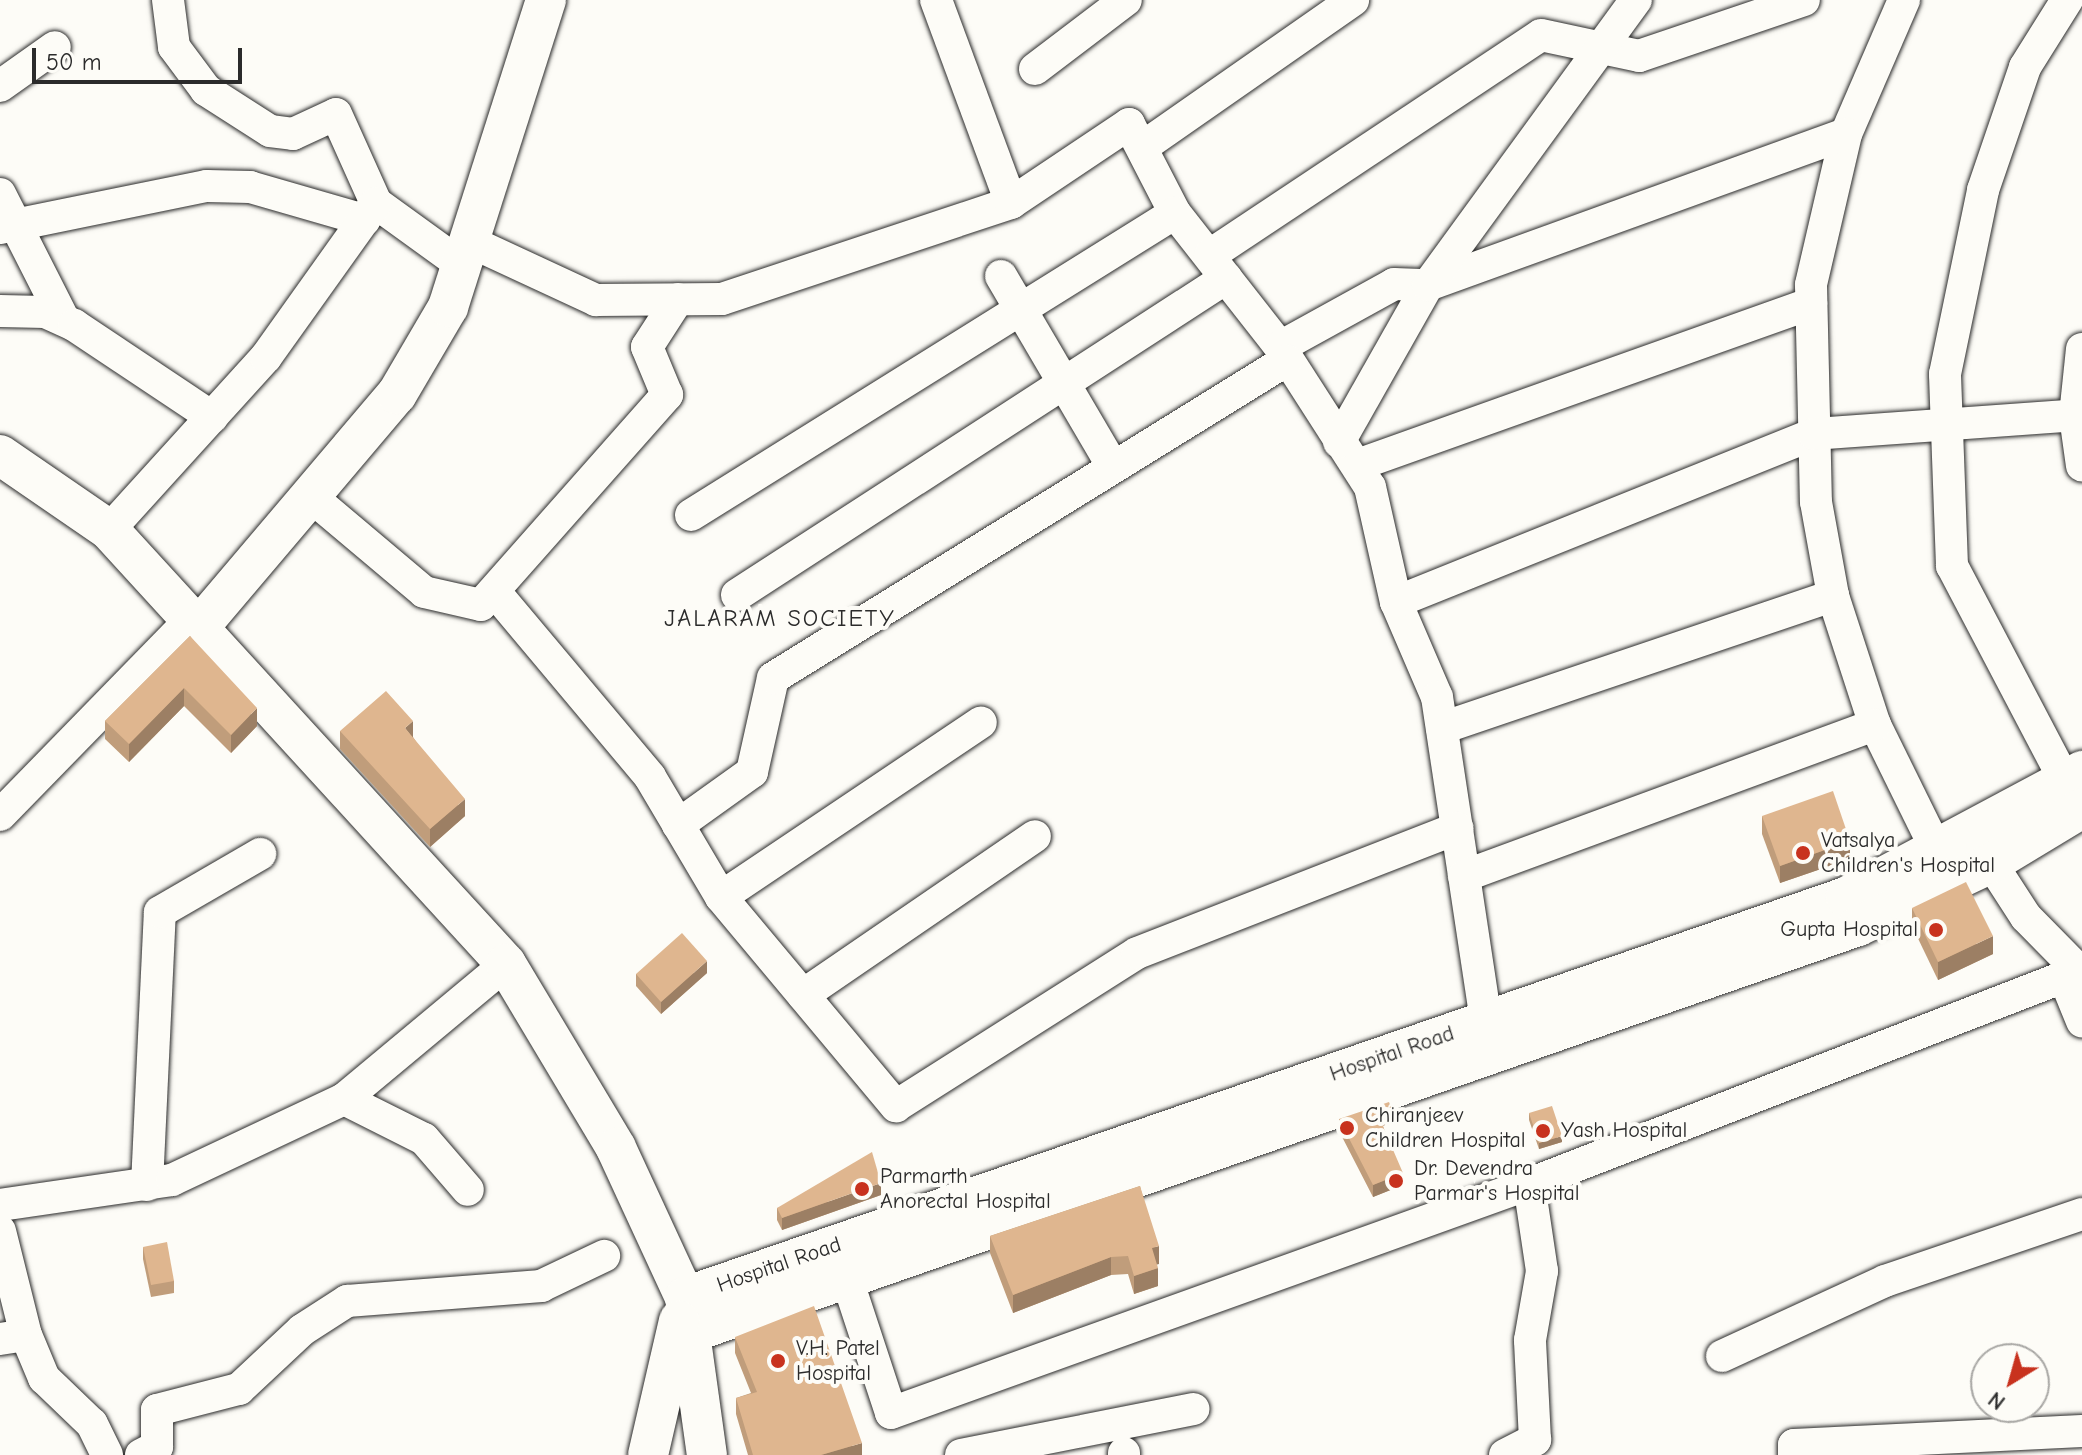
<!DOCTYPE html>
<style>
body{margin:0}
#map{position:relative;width:2082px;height:1455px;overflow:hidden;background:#fdfcf7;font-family:"Comic Neue",sans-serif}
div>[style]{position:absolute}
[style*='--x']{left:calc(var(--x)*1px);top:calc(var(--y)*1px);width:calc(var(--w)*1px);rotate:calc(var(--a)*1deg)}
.roads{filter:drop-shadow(0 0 2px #2b2b2b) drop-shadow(0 0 2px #2b2b2b)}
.minor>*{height:32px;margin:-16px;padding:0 16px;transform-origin:16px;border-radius:16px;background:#fdfcf7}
.tertiary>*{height:40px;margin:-20px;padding:0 20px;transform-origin:20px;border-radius:20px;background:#fdfcf7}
.wall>*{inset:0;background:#c09d7b}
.shaded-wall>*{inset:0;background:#9c7f64}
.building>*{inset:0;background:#dfb68f}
.dots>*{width:22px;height:22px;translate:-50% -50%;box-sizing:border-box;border:4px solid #fdfcf7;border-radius:50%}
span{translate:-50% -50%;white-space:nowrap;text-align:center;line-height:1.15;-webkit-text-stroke:8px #fdfcf7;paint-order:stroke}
.poi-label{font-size:22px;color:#2b2b2b}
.left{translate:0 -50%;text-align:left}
.right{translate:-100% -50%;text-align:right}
.street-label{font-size:22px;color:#2b2b2b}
.neighbourhood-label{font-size:24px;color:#2b2b2b;letter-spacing:2px}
.north{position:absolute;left:1970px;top:1343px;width:80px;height:80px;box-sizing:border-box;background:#fdfcf7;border:2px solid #a9a8a5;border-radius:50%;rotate:217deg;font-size:22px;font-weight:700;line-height:32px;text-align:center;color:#2b2b2b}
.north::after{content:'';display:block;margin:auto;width:28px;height:36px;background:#c8321e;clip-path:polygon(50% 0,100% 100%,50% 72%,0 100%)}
.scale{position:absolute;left:32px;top:48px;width:210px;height:36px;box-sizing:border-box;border:4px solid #2b2b2b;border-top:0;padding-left:10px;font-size:24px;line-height:28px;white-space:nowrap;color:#2b2b2b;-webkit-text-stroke:6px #fdfcf7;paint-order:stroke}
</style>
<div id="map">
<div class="roads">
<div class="minor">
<div style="--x:168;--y:0;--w:47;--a:82.7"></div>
<div style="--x:174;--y:47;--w:54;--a:53.3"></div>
<div style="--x:206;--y:90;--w:76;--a:32.6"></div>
<div style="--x:270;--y:131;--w:23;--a:7"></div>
<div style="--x:293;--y:134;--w:47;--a:-24.9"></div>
<div style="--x:336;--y:114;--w:98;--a:65.8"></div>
<div style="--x:376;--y:203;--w:107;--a:35.9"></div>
<div style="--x:936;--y:0;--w:216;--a:69.7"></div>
<div style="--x:1904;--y:0;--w:146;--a:113.4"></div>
<div style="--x:1846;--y:134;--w:155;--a:103.1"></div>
<div style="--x:1811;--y:285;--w:217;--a:88.7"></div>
<div style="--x:1816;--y:502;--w:96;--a:79.7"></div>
<div style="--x:1833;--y:596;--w:136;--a:72"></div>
<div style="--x:1875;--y:725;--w:143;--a:63.8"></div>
<div style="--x:1035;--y:69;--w:114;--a:-37.2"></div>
<div style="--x:0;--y:86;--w:67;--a:-35.3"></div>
<div style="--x:1144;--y:146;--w:255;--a:-34.9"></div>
<div style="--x:0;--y:194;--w:141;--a:63.1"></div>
<div style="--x:0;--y:228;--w:211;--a:-11.5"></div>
<div style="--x:207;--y:186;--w:43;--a:1.3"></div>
<div style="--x:250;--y:187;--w:119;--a:16.1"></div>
<div style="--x:473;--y:243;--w:136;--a:24.9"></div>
<div style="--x:596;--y:300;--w:126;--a:-0.5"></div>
<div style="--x:722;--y:299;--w:305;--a:-18.4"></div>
<div style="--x:1011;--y:203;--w:142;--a:-33.8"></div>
<div style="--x:1129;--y:124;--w:100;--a:62.7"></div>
<div style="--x:1175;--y:213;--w:170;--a:51.9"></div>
<div style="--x:1280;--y:347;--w:166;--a:57.3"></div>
<div style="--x:1370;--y:487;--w:118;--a:77.3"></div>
<div style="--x:1396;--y:602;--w:103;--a:66.7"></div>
<div style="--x:1437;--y:697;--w:329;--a:81.4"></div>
<div style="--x:1210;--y:255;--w:397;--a:-33.6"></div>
<div style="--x:1541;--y:35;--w:100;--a:12.1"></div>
<div style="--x:1639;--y:56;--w:174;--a:-18.7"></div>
<div style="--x:1001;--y:276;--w:221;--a:59.6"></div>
<div style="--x:0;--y:311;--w:45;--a:1.3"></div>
<div style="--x:45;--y:312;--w:32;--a:24"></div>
<div style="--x:74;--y:325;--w:166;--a:33.7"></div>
<div style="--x:1280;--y:347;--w:130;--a:-28.9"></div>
<div style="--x:1394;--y:284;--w:34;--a:2"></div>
<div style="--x:1428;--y:285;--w:444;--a:-19.9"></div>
<div style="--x:2082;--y:349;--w:67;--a:96"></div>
<div style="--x:2075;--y:416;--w:50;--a:82"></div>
<div style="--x:1339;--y:442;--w:180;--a:-60.5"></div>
<div style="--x:1428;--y:285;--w:353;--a:-53.9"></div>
<div style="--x:1360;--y:464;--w:479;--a:-19.6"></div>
<div style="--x:309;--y:495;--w:150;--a:40.1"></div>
<div style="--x:424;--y:592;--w:58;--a:12.8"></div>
<div style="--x:481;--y:605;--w:281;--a:-48.5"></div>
<div style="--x:667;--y:395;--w:52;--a:-112.6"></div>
<div style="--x:647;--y:347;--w:57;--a:-57.1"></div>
<div style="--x:691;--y:515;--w:570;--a:-31.96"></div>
<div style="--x:109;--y:530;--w:234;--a:-47.8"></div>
<div style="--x:266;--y:357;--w:189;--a:-54.5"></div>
<div style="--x:495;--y:592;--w:241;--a:50"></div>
<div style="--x:650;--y:777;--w:139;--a:59.4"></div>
<div style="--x:721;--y:897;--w:273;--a:50.1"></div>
<div style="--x:896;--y:1106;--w:285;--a:-32.4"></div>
<div style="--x:1137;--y:953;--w:344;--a:-21.3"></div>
<div style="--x:737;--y:595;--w:583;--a:-32.95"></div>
<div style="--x:1396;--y:602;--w:450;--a:-21.9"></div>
<div style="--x:1814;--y:434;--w:269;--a:-4.1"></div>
<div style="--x:1442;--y:728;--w:413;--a:-18.7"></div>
<div style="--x:2065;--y:781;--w:243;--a:-117.7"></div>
<div style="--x:1952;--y:566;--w:192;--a:-92.1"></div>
<div style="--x:1945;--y:374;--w:188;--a:-78.3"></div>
<div style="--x:1983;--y:190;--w:130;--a:-71.1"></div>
<div style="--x:2025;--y:67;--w:79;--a:-57.9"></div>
<div style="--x:0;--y:815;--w:275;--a:-45.7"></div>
<div style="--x:678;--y:825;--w:91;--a:-35.6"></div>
<div style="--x:752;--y:772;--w:96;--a:-77.4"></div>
<div style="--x:773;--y:678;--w:604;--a:-31.74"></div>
<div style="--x:1991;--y:863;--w:64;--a:57.1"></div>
<div style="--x:2026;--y:917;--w:80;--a:45.5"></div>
<div style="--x:1464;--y:876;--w:438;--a:-20.2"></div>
<div style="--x:721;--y:897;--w:313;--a:-33.9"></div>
<div style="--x:2064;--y:977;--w:48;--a:67.8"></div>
<div style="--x:803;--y:995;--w:281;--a:-34.4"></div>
<div style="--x:344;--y:1099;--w:89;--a:26.6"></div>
<div style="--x:424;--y:1139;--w:67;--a:49.2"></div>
<div style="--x:147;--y:1185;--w:273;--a:-87.3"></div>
<div style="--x:160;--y:912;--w:116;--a:-30.1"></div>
<div style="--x:0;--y:1205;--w:174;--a:-8.3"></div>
<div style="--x:172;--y:1180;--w:190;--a:-25.2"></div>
<div style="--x:344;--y:1099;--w:211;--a:-39.8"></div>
<div style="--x:0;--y:1231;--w:107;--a:76"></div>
<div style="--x:846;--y:1276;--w:144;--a:71.8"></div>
<div style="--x:891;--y:1413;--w:678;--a:-19.74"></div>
<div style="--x:0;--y:1339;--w:26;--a:-9"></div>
<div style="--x:26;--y:1335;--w:47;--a:67.3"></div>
<div style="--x:44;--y:1378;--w:66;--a:43.8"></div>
<div style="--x:92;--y:1424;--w:34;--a:64"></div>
<div style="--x:1722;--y:1356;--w:179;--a:-24.7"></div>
<div style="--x:1885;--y:1281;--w:208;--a:-18.8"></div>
<div style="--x:141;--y:1455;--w:18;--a:-27"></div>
<div style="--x:157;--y:1447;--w:37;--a:-90"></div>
<div style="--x:157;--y:1410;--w:85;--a:-14.4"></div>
<div style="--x:239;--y:1389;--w:86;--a:-43.1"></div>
<div style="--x:302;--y:1330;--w:54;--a:-32.8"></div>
<div style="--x:347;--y:1301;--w:195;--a:-4.4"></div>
<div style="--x:541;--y:1286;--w:70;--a:-25.5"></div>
<div style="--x:961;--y:1455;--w:237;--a:-11.2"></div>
<div style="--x:1124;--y:1455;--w:2;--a:-90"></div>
<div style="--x:1505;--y:1455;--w:34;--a:-27"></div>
<div style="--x:1535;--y:1440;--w:100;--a:-92.9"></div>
<div style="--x:1530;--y:1340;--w:70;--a:-80.1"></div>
<div style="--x:1542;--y:1271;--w:88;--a:-98.5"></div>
<div style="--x:1529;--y:1184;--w:590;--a:-21.17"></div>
<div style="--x:1794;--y:1455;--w:10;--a:-90"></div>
<div style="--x:1794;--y:1445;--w:288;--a:-2.8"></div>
</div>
<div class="tertiary">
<div style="--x:0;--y:455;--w:132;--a:34.5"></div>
<div style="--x:109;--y:530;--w:588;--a:47.55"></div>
<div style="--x:506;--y:964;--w:214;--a:59.1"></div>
<div style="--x:616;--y:1148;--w:164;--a:65.2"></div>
<div style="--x:685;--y:1297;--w:160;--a:82.1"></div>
<div style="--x:200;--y:626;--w:304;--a:-49.7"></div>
<div style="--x:397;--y:394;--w:101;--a:-59.6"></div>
<div style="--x:448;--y:307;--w:322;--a:-72.3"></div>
<div style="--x:685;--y:1297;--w:1228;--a:-19.01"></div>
<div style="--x:1846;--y:897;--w:268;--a:-28.1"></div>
<div style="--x:690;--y:1333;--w:1237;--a:-19.21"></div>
<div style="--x:1858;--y:926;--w:147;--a:-25.3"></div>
<div style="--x:1991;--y:863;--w:106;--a:-31.1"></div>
<div style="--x:648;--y:1455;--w:138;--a:-77"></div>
</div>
</div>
<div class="wall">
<div style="clip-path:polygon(190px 636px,257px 726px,231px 753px,184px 706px,129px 762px,105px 739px,105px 721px)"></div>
<div style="clip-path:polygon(340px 731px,413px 737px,465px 816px,430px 847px,340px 749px)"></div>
<div style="clip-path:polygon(1762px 816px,1850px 859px,1780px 883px,1762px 834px)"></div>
<div style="clip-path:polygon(1912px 908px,1993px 954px,1938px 980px,1912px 926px)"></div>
<div style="clip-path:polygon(707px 973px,661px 1014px,636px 986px,636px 974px)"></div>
<div style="clip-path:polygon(1529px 1113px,1562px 1142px,1539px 1149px,1529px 1120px)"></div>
<div style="clip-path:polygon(1339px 1119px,1392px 1122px,1383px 1126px,1403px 1185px,1373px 1197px,1339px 1131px)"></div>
<div style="clip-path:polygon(1140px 1186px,1159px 1264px,1157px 1264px,1158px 1286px,1134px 1294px,1128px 1274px,1111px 1275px,1013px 1313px,990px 1253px,990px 1236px)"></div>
<div style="clip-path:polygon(881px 1195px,782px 1230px,777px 1220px,777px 1208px)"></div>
<div style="clip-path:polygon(143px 1247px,174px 1281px,174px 1293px,151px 1297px,143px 1259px)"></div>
<div style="clip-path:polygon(735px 1337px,862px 1455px,748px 1455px,736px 1414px,736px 1398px,751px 1393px,735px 1353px)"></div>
</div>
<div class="shaded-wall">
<div style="clip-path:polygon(184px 688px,184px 706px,129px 762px,129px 744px)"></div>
<div style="clip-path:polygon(257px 708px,257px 726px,231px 753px,231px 735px)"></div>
<div style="clip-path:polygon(413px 721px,413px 739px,405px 728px)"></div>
<div style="clip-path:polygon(465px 799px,465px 816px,430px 847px,430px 829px)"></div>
<div style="clip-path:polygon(1850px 841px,1850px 859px,1780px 883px,1780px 866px)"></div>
<div style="clip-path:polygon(1993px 936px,1993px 954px,1938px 980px,1938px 962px)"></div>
<div style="clip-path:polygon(707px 961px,707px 973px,661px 1014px,661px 1002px)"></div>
<div style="clip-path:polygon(1392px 1110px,1392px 1122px,1378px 1127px,1378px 1115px)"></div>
<div style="clip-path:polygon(1562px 1136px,1562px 1142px,1539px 1149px,1539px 1143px)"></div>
<div style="clip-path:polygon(1403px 1173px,1403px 1185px,1373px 1197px,1373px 1185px)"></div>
<div style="clip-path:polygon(881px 1183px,881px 1195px,782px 1230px,782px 1218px)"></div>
<div style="clip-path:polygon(1159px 1246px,1159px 1264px,1152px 1266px,1152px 1248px)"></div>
<div style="clip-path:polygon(1111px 1257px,1111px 1275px,1013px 1313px,1013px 1295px)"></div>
<div style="clip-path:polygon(1158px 1268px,1158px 1286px,1134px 1294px,1134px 1276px)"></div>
<div style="clip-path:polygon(862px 1443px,862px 1455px,821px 1455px)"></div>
</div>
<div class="building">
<div style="clip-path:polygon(190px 636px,257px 708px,231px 735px,184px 688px,129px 744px,105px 721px)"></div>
<div style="clip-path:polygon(386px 691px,413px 721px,405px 728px,465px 799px,430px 829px,340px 731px)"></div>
<div style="clip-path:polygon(1833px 791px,1850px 841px,1780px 866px,1762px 816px)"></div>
<div style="clip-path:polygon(1966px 882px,1993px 936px,1938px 962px,1912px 908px)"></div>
<div style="clip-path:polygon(682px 933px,707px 961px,661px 1002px,636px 974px)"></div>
<div style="clip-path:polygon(1389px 1102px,1392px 1110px,1378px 1115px,1403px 1173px,1373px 1185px,1339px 1119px)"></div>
<div style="clip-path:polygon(1552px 1106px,1562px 1136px,1539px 1143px,1529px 1113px)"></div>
<div style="clip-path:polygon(872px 1152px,881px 1183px,782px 1218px,777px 1208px)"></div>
<div style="clip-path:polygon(1140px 1186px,1159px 1246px,1152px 1248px,1158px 1268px,1134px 1276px,1128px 1256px,1111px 1257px,1013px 1295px,990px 1236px)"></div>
<div style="clip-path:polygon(167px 1242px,174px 1281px,151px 1285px,143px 1247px)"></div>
<div style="clip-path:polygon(814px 1306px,862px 1443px,821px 1455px,753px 1455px,736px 1398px,757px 1392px,735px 1337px)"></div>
</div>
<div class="dots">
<div style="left:1803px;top:853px;background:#c8321e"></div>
<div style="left:1936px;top:930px;background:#c8321e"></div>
<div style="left:1347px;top:1128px;background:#c8321e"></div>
<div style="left:1543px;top:1131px;background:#c8321e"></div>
<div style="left:1396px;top:1181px;background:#c8321e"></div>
<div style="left:862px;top:1189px;background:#c8321e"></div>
<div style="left:778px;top:1361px;background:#c8321e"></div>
</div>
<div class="poi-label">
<span class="left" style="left:1821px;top:853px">Vatsalya<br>Children's Hospital</span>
<span class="right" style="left:1918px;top:930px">Gupta Hospital</span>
<span class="left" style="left:1365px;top:1128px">Chiranjeev<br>Children Hospital</span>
<span class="left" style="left:1561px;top:1131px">Yash Hospital</span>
<span class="left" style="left:1414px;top:1181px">Dr. Devendra<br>Parmar's Hospital</span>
<span class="left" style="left:880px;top:1189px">Parmarth<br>Anorectal Hospital</span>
<span class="left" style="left:796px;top:1361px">V.H. Patel<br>Hospital</span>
</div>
<div class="street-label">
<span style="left:1392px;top:1054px;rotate:-19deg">Hospital Road</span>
<span style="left:779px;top:1265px;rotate:-19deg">Hospital Road</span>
</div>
<div class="neighbourhood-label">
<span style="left:780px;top:619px">JALARAM SOCIETY</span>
</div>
<div class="north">N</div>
<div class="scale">50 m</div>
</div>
